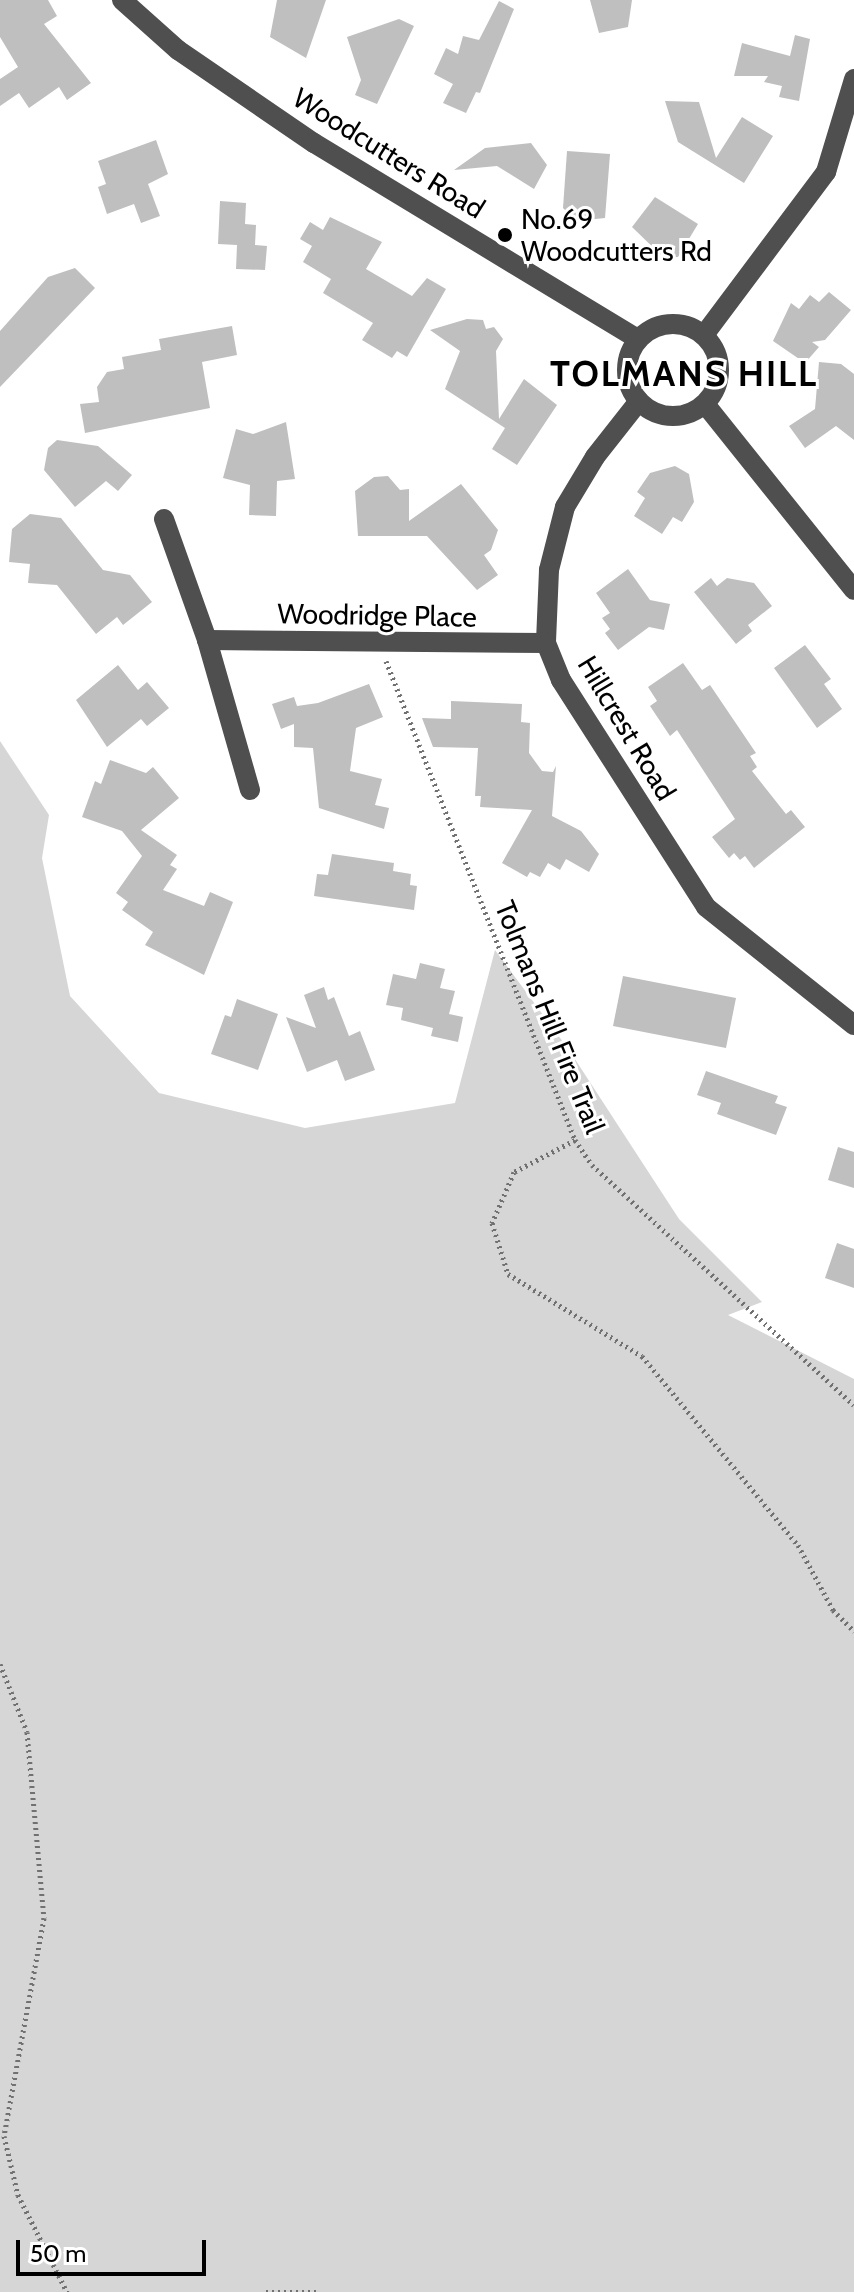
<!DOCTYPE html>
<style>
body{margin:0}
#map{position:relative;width:854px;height:2292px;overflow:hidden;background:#fff;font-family:Cabin,sans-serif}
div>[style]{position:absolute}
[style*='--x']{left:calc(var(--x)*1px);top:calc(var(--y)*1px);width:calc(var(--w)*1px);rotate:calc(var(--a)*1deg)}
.green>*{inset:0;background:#d6d6d6}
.building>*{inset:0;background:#bfbfbf}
.path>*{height:5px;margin-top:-2.5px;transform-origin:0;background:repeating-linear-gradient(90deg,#717171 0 2px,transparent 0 6px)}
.minor>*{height:20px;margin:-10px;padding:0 10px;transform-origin:10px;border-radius:10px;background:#4f4f4f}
.minor>.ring{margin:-10px;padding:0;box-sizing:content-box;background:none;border:20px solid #4f4f4f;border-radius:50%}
.dots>*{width:22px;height:22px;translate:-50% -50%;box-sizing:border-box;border:4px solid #fff;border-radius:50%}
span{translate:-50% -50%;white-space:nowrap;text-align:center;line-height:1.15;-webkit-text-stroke:6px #fff;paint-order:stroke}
.street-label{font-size:28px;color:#000}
.poi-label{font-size:28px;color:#000}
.left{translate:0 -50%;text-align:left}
.district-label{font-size:36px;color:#000;font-weight:700;letter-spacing:2px}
.scale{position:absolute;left:16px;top:2240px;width:190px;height:36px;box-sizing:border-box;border:4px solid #000;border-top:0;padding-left:10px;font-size:24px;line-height:28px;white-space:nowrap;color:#000;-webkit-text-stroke:6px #fff;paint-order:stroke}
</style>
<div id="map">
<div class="green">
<div style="clip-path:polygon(0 741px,49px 815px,42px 858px,70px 996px,159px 1093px,305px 1128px,455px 1103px,495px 950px,569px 1050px,679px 1219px,762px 1302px,728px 1315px,854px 1379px,854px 2292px,0 2292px)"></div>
</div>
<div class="building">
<div style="clip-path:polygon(0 0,48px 0,57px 16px,44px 24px,91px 83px,67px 100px,59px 87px,29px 108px,19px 93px,0 106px,0 79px,18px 67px,0 37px)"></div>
<div style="clip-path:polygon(277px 0,326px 0,306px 58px,270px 37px)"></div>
<div style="clip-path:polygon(590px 0,632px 0,628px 27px,599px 33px)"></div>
<div style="clip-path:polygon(499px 1px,514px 9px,480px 93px,476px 92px,466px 113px,443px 103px,453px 84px,434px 74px,446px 48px,458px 54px,463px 36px,479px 40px)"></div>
<div style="clip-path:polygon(399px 19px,414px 26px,377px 104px,355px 95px,361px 80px,347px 37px)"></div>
<div style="clip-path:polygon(795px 35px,810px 39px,799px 101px,779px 97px,782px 86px,764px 82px,768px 76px,734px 76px,742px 43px,790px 56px)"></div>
<div style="clip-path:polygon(665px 101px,699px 102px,716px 158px,742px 117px,773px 136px,744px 183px,678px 142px)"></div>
<div style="clip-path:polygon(156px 140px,168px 174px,148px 184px,160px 216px,141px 223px,134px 204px,107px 214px,98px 187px,106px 184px,98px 161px)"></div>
<div style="clip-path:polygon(531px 143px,547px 165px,534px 189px,497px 166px,454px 170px,485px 148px)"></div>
<div style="clip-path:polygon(567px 151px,610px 154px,605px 218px,576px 221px,563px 208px)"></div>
<div style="clip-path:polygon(655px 197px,698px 224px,678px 257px,664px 258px,632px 227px)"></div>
<div style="clip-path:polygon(220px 201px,246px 203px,245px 224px,256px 225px,255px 245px,267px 246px,265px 270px,236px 269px,237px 245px,218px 244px)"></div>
<div style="clip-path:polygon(330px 217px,382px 242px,366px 269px,412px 296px,427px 278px,446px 289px,407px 357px,397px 351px,392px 358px,362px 340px,373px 323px,323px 293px,331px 279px,303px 262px,312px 246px,300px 239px,310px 222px,323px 230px)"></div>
<div style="clip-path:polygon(75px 268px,95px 288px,0 387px,0 331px,48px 277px)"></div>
<div style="clip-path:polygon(829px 292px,851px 310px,825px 340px,812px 342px,819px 347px,805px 363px,773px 341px,791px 303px,799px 309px,810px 295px,819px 302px)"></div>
<div style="clip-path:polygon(467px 319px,483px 320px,486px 329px,494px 327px,503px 339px,496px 351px,499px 419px,524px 379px,557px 405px,517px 465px,492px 449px,505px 428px,445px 389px,460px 351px,430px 330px)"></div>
<div style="clip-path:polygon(232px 326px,237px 355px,202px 362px,210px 408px,85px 433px,80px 404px,99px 402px,97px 387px,107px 372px,124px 369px,122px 357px,161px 350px,159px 339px)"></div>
<div style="clip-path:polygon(819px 362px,841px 364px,854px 374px,854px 440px,836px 426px,805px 448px,789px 426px,815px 409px)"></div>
<div style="clip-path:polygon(286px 422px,295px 479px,277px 481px,276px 516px,249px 515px,250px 485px,223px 478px,236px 429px,253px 434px)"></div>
<div style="clip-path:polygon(57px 440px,98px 446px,132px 475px,118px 491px,106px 481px,75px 507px,44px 470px,48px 448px)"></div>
<div style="clip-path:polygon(675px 466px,689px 474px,694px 502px,682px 522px,673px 517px,662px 534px,634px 516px,645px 498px,637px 492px,650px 473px)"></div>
<div style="clip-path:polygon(388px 476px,400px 490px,409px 489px,409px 521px,461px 484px,498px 530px,491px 550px,484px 555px,498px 575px,477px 590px,427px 536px,358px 536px,355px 491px,374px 477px)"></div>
<div style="clip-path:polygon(30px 514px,61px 518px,103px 570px,130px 575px,152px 602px,123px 625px,117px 617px,96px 634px,57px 585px,28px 583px,30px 564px,9px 562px,12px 529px)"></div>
<div style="clip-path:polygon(628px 569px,650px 600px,670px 604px,664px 630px,649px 627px,618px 650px,605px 633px,610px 629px,602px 618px,610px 613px,596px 593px)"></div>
<div style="clip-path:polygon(711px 578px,717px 586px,727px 578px,754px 583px,772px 606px,748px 625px,752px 631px,736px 644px,694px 592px)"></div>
<div style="clip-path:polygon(805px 645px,831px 679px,824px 684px,842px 709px,817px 728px,774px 668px)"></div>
<div style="clip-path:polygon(683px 663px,702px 690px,710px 685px,756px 753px,750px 756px,757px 767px,752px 771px,786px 814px,791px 810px,805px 827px,754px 868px,745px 856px,740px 860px,734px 853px,729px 858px,712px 837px,735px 819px,677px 730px,670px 736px,650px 706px,657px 701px,648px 687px)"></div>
<div style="clip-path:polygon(118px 665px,138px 690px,147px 682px,169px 708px,147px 726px,141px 719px,107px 747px,76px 700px)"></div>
<div style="clip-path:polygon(369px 684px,383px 717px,356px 728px,350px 771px,382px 779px,375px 805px,389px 808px,384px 829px,319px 808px,313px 748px,294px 747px,294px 724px,281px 729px,272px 704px,294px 697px,297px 706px,318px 703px)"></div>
<div style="clip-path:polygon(451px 701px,522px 704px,521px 722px,530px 723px,529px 753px,542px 771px,553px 772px,556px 766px,552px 816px,581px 831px,599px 854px,589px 872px,566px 859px,560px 870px,548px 863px,540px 877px,530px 872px,527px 877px,502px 863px,532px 810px,480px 807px,481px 796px,475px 796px,478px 748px,433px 747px,422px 718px,451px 719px)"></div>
<div style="clip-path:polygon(110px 760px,146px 773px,153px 767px,179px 798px,141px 830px,177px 855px,170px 865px,177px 869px,163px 890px,204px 906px,210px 892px,233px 902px,204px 975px,145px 945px,153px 932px,122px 910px,128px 902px,116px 893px,142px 856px,122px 831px,82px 817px,95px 781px,101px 784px)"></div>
<div style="clip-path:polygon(332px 854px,394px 863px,393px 871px,411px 874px,410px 885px,417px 886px,414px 910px,314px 896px,317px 874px,328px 875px)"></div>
<div style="clip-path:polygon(420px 963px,445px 969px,440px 988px,455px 991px,449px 1014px,463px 1017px,458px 1042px,431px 1036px,433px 1028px,401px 1020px,403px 1008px,386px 1005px,393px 974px,416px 979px)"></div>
<div style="clip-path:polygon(623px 976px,736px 998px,726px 1048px,613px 1026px)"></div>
<div style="clip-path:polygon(324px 987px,328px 1000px,334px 997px,349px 1036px,360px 1031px,375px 1070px,345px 1081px,337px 1060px,307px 1072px,286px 1017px,316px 1028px,304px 995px)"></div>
<div style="clip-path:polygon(237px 999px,278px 1014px,258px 1070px,211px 1054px,225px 1015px,231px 1017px)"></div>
<div style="clip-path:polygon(706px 1071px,778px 1096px,775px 1103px,787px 1107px,776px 1135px,717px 1114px,721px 1103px,697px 1095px)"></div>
<div style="clip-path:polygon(838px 1147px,854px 1152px,854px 1188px,828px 1180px)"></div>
<div style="clip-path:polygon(837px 1243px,854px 1249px,854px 1288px,825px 1278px)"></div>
</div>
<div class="path">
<div style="--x:386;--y:661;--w:515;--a:68.47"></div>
<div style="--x:575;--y:1140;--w:30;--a:56"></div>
<div style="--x:592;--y:1165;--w:355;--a:42.5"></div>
<div style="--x:575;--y:1140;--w:69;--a:152.3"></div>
<div style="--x:514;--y:1172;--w:56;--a:113.3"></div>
<div style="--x:492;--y:1223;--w:53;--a:72.6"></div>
<div style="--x:508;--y:1274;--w:157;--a:31.5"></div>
<div style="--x:642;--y:1356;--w:245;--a:50.5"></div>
<div style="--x:798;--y:1545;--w:74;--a:61.7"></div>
<div style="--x:833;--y:1610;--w:30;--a:45"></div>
<div style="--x:0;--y:1664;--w:73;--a:68.3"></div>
<div style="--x:27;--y:1732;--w:187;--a:84.8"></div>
<div style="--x:44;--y:1918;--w:222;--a:100.4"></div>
<div style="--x:4;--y:2136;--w:61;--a:76.7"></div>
<div style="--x:18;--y:2195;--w:109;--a:63.2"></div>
<div style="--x:266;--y:2292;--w:52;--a:0"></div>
</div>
<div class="minor">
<div style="--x:122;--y:0;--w:75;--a:41.8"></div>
<div style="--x:178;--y:50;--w:165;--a:34.4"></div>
<div style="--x:314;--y:143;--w:378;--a:31.2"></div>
<div class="ring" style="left:627px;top:324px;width:72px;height:72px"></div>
<div style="--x:704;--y:335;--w:204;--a:-53.2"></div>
<div style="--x:826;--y:172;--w:97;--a:-73.2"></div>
<div style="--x:639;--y:401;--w:71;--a:128.2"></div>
<div style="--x:595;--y:457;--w:58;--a:121"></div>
<div style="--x:565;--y:507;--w:65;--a:104.3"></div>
<div style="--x:549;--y:570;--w:73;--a:92.4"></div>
<div style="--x:546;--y:643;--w:40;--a:68"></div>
<div style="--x:561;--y:680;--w:269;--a:57.4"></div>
<div style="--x:706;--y:907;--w:189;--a:38.6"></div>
<div style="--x:705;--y:404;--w:238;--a:51.3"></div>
<div style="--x:164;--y:519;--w:128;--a:70.4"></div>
<div style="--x:207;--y:640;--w:156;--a:74"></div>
<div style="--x:207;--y:640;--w:339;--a:0.5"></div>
</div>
<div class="dots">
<div style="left:505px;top:235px;background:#000"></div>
</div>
<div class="street-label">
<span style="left:389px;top:153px;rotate:32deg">Woodcutters Road</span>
<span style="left:377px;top:615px;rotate:1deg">Woodridge Place</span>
<span style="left:627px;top:728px;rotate:59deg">Hillcrest Road</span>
<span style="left:550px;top:1017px;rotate:68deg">Tolmans Hill Fire Trail</span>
</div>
<div class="poi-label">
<span class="left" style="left:521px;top:235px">No.69<br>Woodcutters Rd</span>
</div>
<div class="district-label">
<span style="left:684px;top:374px">TOLMANS HILL</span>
</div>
<div class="scale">50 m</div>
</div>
